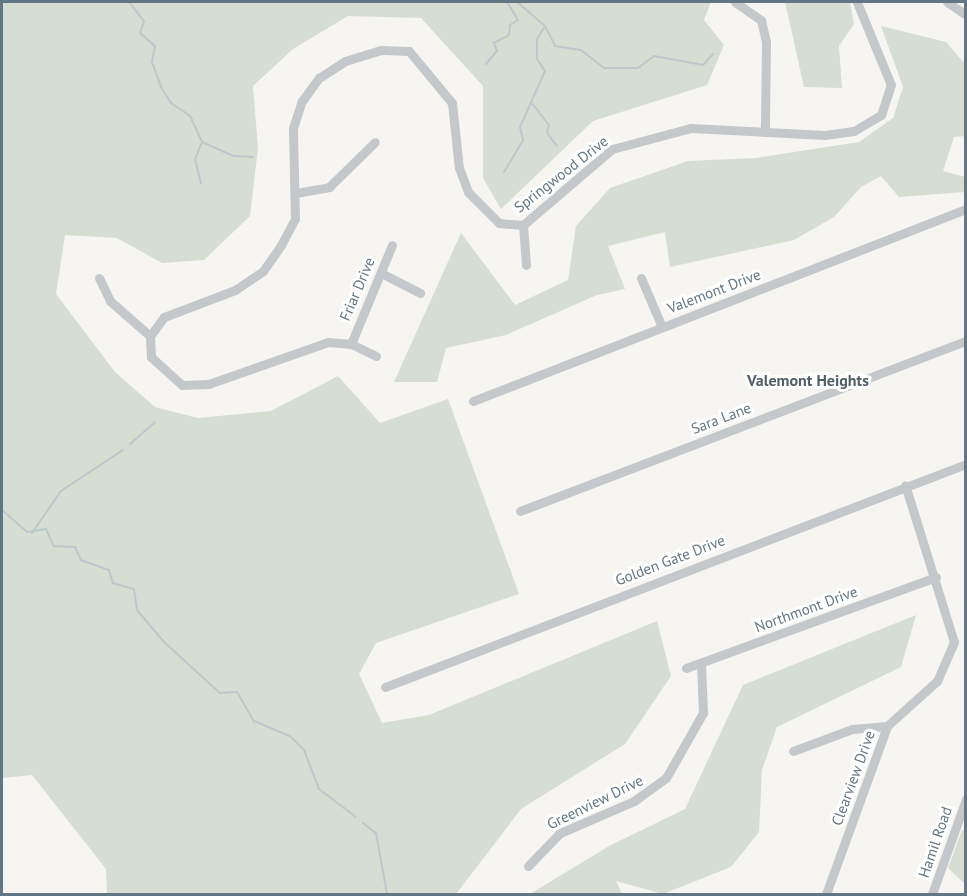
<!DOCTYPE html>
<style>
body{margin:0}
#map{position:relative;width:967px;height:896px;overflow:hidden;background:#f6f5f1;font-family:"PT Sans",sans-serif}
div>[style]{position:absolute}
[style*='--x']{left:calc(var(--x)*1px);top:calc(var(--y)*1px);width:calc(var(--w)*1px);rotate:calc(var(--a)*1deg)}
.green>*{inset:0;background:#d6ddd2}
.stream>*{height:2px;margin:-1px;padding:0 1px;transform-origin:1px;border-radius:1px;background:#bcc8cc}
.minor>*{height:9px;margin:-4.5px;padding:0 4.5px;transform-origin:4.5px;border-radius:4.5px;background:#c5c8cb}
span{translate:-50% -50%;white-space:nowrap;text-align:center;line-height:1.15;-webkit-text-stroke:6px #fff;paint-order:stroke}
.street-label{font-size:15px;color:#637684}
.neighbourhood-label{font-size:16px;color:#515f68;font-weight:700}
.frame{position:absolute;inset:0;border:3px solid #637684;pointer-events:none}
</style>
<div id="map">
<div class="green">
<div style="clip-path:polygon(2px 2px,711px 2px,704px 20px,724px 45px,707px 85px,593px 121px,501px 209px,483px 178px,483px 86px,421px 18px,348px 16px,293px 49px,253px 86px,258px 148px,250px 216px,204px 260px,162px 263px,117px 238px,65px 235px,56px 294px,115px 372px,155px 407px,198px 418px,271px 411px,338px 376px,380px 423px,448px 399px,519px 594px,376px 643px,359px 674px,382px 723px,429px 715px,657px 621px,671px 676px,625px 744px,521px 809px,456px 894px,107px 894px,106px 869px,32px 775px,2px 778px)"></div>
<div style="clip-path:polygon(785px 2px,850px 2px,854px 24px,839px 46px,842px 88px,804px 87px)"></div>
<div style="clip-path:polygon(881px 26px,946px 42px,965px 64px,965px 136px,954px 137px,943px 171px,965px 177px,965px 192px,899px 197px,881px 176px,861px 187px,834px 217px,794px 240px,670px 267px,665px 232px,608px 246px,625px 289px,597px 295px,506px 335px,446px 348px,437px 382px,394px 382px,461px 233px,515px 305px,568px 280px,576px 226px,610px 188px,688px 161px,756px 158px,859px 142px,893px 118px,903px 87px)"></div>
<div style="clip-path:polygon(916px 615px,901px 667px,777px 727px,762px 770px,759px 832px,731px 867px,663px 894px,616px 881px,622px 894px,530px 894px,609px 846px,685px 809px,743px 685px)"></div>
<div style="clip-path:polygon(962px 830px,965px 830px,965px 884px,948px 868px)"></div>
</div>
<div class="stream">
<div style="--x:129;--y:2;--w:24;--a:52"></div>
<div style="--x:144;--y:21;--w:13;--a:108"></div>
<div style="--x:140;--y:33;--w:20;--a:41"></div>
<div style="--x:155;--y:46;--w:16;--a:101"></div>
<div style="--x:152;--y:62;--w:27;--a:70"></div>
<div style="--x:161;--y:87;--w:19;--a:58"></div>
<div style="--x:171;--y:103;--w:23;--a:34"></div>
<div style="--x:190;--y:116;--w:29;--a:65"></div>
<div style="--x:202;--y:142;--w:18;--a:112"></div>
<div style="--x:195;--y:159;--w:25;--a:76"></div>
<div style="--x:545;--y:26;--w:22;--a:63"></div>
<div style="--x:555;--y:46;--w:26;--a:9"></div>
<div style="--x:581;--y:50;--w:29;--a:38"></div>
<div style="--x:604;--y:68;--w:34;--a:0"></div>
<div style="--x:638;--y:68;--w:20;--a:-37"></div>
<div style="--x:654;--y:56;--w:50;--a:10.4"></div>
<div style="--x:703;--y:65;--w:15;--a:-48"></div>
<div style="--x:486;--y:64;--w:17;--a:-50"></div>
<div style="--x:497;--y:51;--w:9;--a:-111"></div>
<div style="--x:494;--y:43;--w:17;--a:-28"></div>
<div style="--x:509;--y:35;--w:10;--a:-84"></div>
<div style="--x:510;--y:25;--w:9;--a:-32"></div>
<div style="--x:518;--y:20;--w:21;--a:-121"></div>
<div style="--x:531;--y:102;--w:29;--a:52"></div>
<div style="--x:549;--y:125;--w:8;--a:104"></div>
<div style="--x:547;--y:133;--w:16;--a:52"></div>
<div style="--x:202;--y:142;--w:35;--a:24"></div>
<div style="--x:234;--y:156;--w:19;--a:3"></div>
<div style="--x:504;--y:172;--w:37;--a:-59"></div>
<div style="--x:523;--y:140;--w:13;--a:-103"></div>
<div style="--x:520;--y:127;--w:61;--a:-65.9"></div>
<div style="--x:545;--y:71;--w:14;--a:-124"></div>
<div style="--x:537;--y:59;--w:20;--a:-90"></div>
<div style="--x:537;--y:39;--w:15;--a:-58"></div>
<div style="--x:545;--y:26;--w:37;--a:-139"></div>
<div style="--x:130;--y:444;--w:33;--a:-41"></div>
<div style="--x:2;--y:510;--w:33;--a:41"></div>
<div style="--x:27;--y:532;--w:19;--a:-9"></div>
<div style="--x:46;--y:529;--w:19;--a:65"></div>
<div style="--x:54;--y:546;--w:21;--a:3"></div>
<div style="--x:75;--y:547;--w:14;--a:65"></div>
<div style="--x:81;--y:560;--w:30;--a:20"></div>
<div style="--x:109;--y:570;--w:14;--a:73"></div>
<div style="--x:113;--y:583;--w:22;--a:16"></div>
<div style="--x:134;--y:589;--w:21;--a:82"></div>
<div style="--x:137;--y:610;--w:42;--a:49.8"></div>
<div style="--x:164;--y:642;--w:76;--a:42.3"></div>
<div style="--x:220;--y:693;--w:17;--a:-3"></div>
<div style="--x:237;--y:692;--w:34;--a:60"></div>
<div style="--x:254;--y:721;--w:39;--a:23"></div>
<div style="--x:290;--y:736;--w:20;--a:45"></div>
<div style="--x:304;--y:750;--w:42;--a:69"></div>
<div style="--x:319;--y:789;--w:46;--a:37.1"></div>
<div style="--x:32;--y:533;--w:51;--a:-55.4"></div>
<div style="--x:61;--y:491;--w:74;--a:-33.5"></div>
<div style="--x:363;--y:823;--w:16;--a:38"></div>
<div style="--x:376;--y:833;--w:62;--a:79.8"></div>
</div>
<div class="minor">
<div style="--x:735;--y:2;--w:32;--a:35"></div>
<div style="--x:761;--y:20;--w:22;--a:77"></div>
<div style="--x:766;--y:41;--w:88;--a:90.7"></div>
<div style="--x:947;--y:2;--w:23;--a:34"></div>
<div style="--x:296;--y:193;--w:34;--a:-10"></div>
<div style="--x:329;--y:187;--w:64;--a:-44.4"></div>
<div style="--x:523;--y:225;--w:40;--a:85.7"></div>
<div style="--x:381;--y:273;--w:44;--a:27.1"></div>
<div style="--x:99;--y:278;--w:25;--a:64"></div>
<div style="--x:110;--y:301;--w:53;--a:41.2"></div>
<div style="--x:641;--y:278;--w:53;--a:66.8"></div>
<div style="--x:351;--y:344;--w:107;--a:-67.5"></div>
<div style="--x:376;--y:356;--w:28;--a:-154"></div>
<div style="--x:351;--y:344;--w:23;--a:-175"></div>
<div style="--x:328;--y:342;--w:126;--a:160.6"></div>
<div style="--x:209;--y:384;--w:27;--a:178"></div>
<div style="--x:182;--y:385;--w:42;--a:-137.9"></div>
<div style="--x:151;--y:357;--w:21;--a:-93"></div>
<div style="--x:150;--y:336;--w:24;--a:-54"></div>
<div style="--x:164;--y:317;--w:76;--a:-20.8"></div>
<div style="--x:235;--y:290;--w:34;--a:-34"></div>
<div style="--x:263;--y:271;--w:32;--a:-55"></div>
<div style="--x:281;--y:245;--w:30;--a:-62"></div>
<div style="--x:295;--y:219;--w:91;--a:-91.3"></div>
<div style="--x:293;--y:128;--w:28;--a:-72"></div>
<div style="--x:302;--y:101;--w:29;--a:-54"></div>
<div style="--x:319;--y:78;--w:31;--a:-33"></div>
<div style="--x:345;--y:61;--w:38;--a:-17"></div>
<div style="--x:381;--y:50;--w:28;--a:2"></div>
<div style="--x:409;--y:51;--w:67;--a:50.4"></div>
<div style="--x:452;--y:103;--w:65;--a:83.9"></div>
<div style="--x:459;--y:168;--w:26;--a:69"></div>
<div style="--x:468;--y:192;--w:44;--a:45"></div>
<div style="--x:499;--y:223;--w:24;--a:5"></div>
<div style="--x:523;--y:225;--w:117;--a:-40.5"></div>
<div style="--x:612;--y:149;--w:82;--a:-14.9"></div>
<div style="--x:691;--y:128;--w:134;--a:3"></div>
<div style="--x:825;--y:135;--w:29;--a:-8"></div>
<div style="--x:854;--y:131;--w:31;--a:-31"></div>
<div style="--x:881;--y:115;--w:32;--a:-72"></div>
<div style="--x:891;--y:85;--w:90;--a:-112.3"></div>
<div style="--x:473;--y:401;--w:529;--a:-21.28"></div>
<div style="--x:520;--y:511;--w:477;--a:-20.9"></div>
<div style="--x:686;--y:668;--w:266;--a:-20"></div>
<div style="--x:385;--y:687;--w:622;--a:-21"></div>
<div style="--x:793;--y:751;--w:63;--a:-20.4"></div>
<div style="--x:852;--y:729;--w:35;--a:-5"></div>
<div style="--x:528;--y:866;--w:46;--a:-45.9"></div>
<div style="--x:560;--y:833;--w:81;--a:-23.4"></div>
<div style="--x:634;--y:801;--w:39;--a:-36"></div>
<div style="--x:666;--y:778;--w:75;--a:-60.4"></div>
<div style="--x:703;--y:713;--w:49;--a:-92.3"></div>
<div style="--x:826;--y:894;--w:179;--a:-70"></div>
<div style="--x:887;--y:726;--w:67;--a:-42"></div>
<div style="--x:937;--y:681;--w:43;--a:-66.4"></div>
<div style="--x:954;--y:642;--w:164;--a:-107.3"></div>
<div style="--x:932;--y:894;--w:101;--a:-70.3"></div>
</div>
<div class="street-label">
<span style="left:561px;top:174px;rotate:-38deg">Springwood Drive</span>
<span style="left:357px;top:289px;rotate:-67deg">Friar Drive</span>
<span style="left:714px;top:291px;rotate:-21deg">Valemont Drive</span>
<span style="left:721px;top:418px;rotate:-21deg">Sara Lane</span>
<span style="left:670px;top:560px;rotate:-21deg">Golden Gate Drive</span>
<span style="left:806px;top:609px;rotate:-20deg">Northmont Drive</span>
<span style="left:853px;top:778px;rotate:-70deg">Clearview Drive</span>
<span style="left:595px;top:802px;rotate:-26deg">Greenview Drive</span>
<span style="left:935px;top:842px;rotate:-71deg">Hamil Road</span>
</div>
<div class="neighbourhood-label">
<span style="left:808px;top:380px">Valemont Heights</span>
</div>
<div class="frame"></div>
</div>
